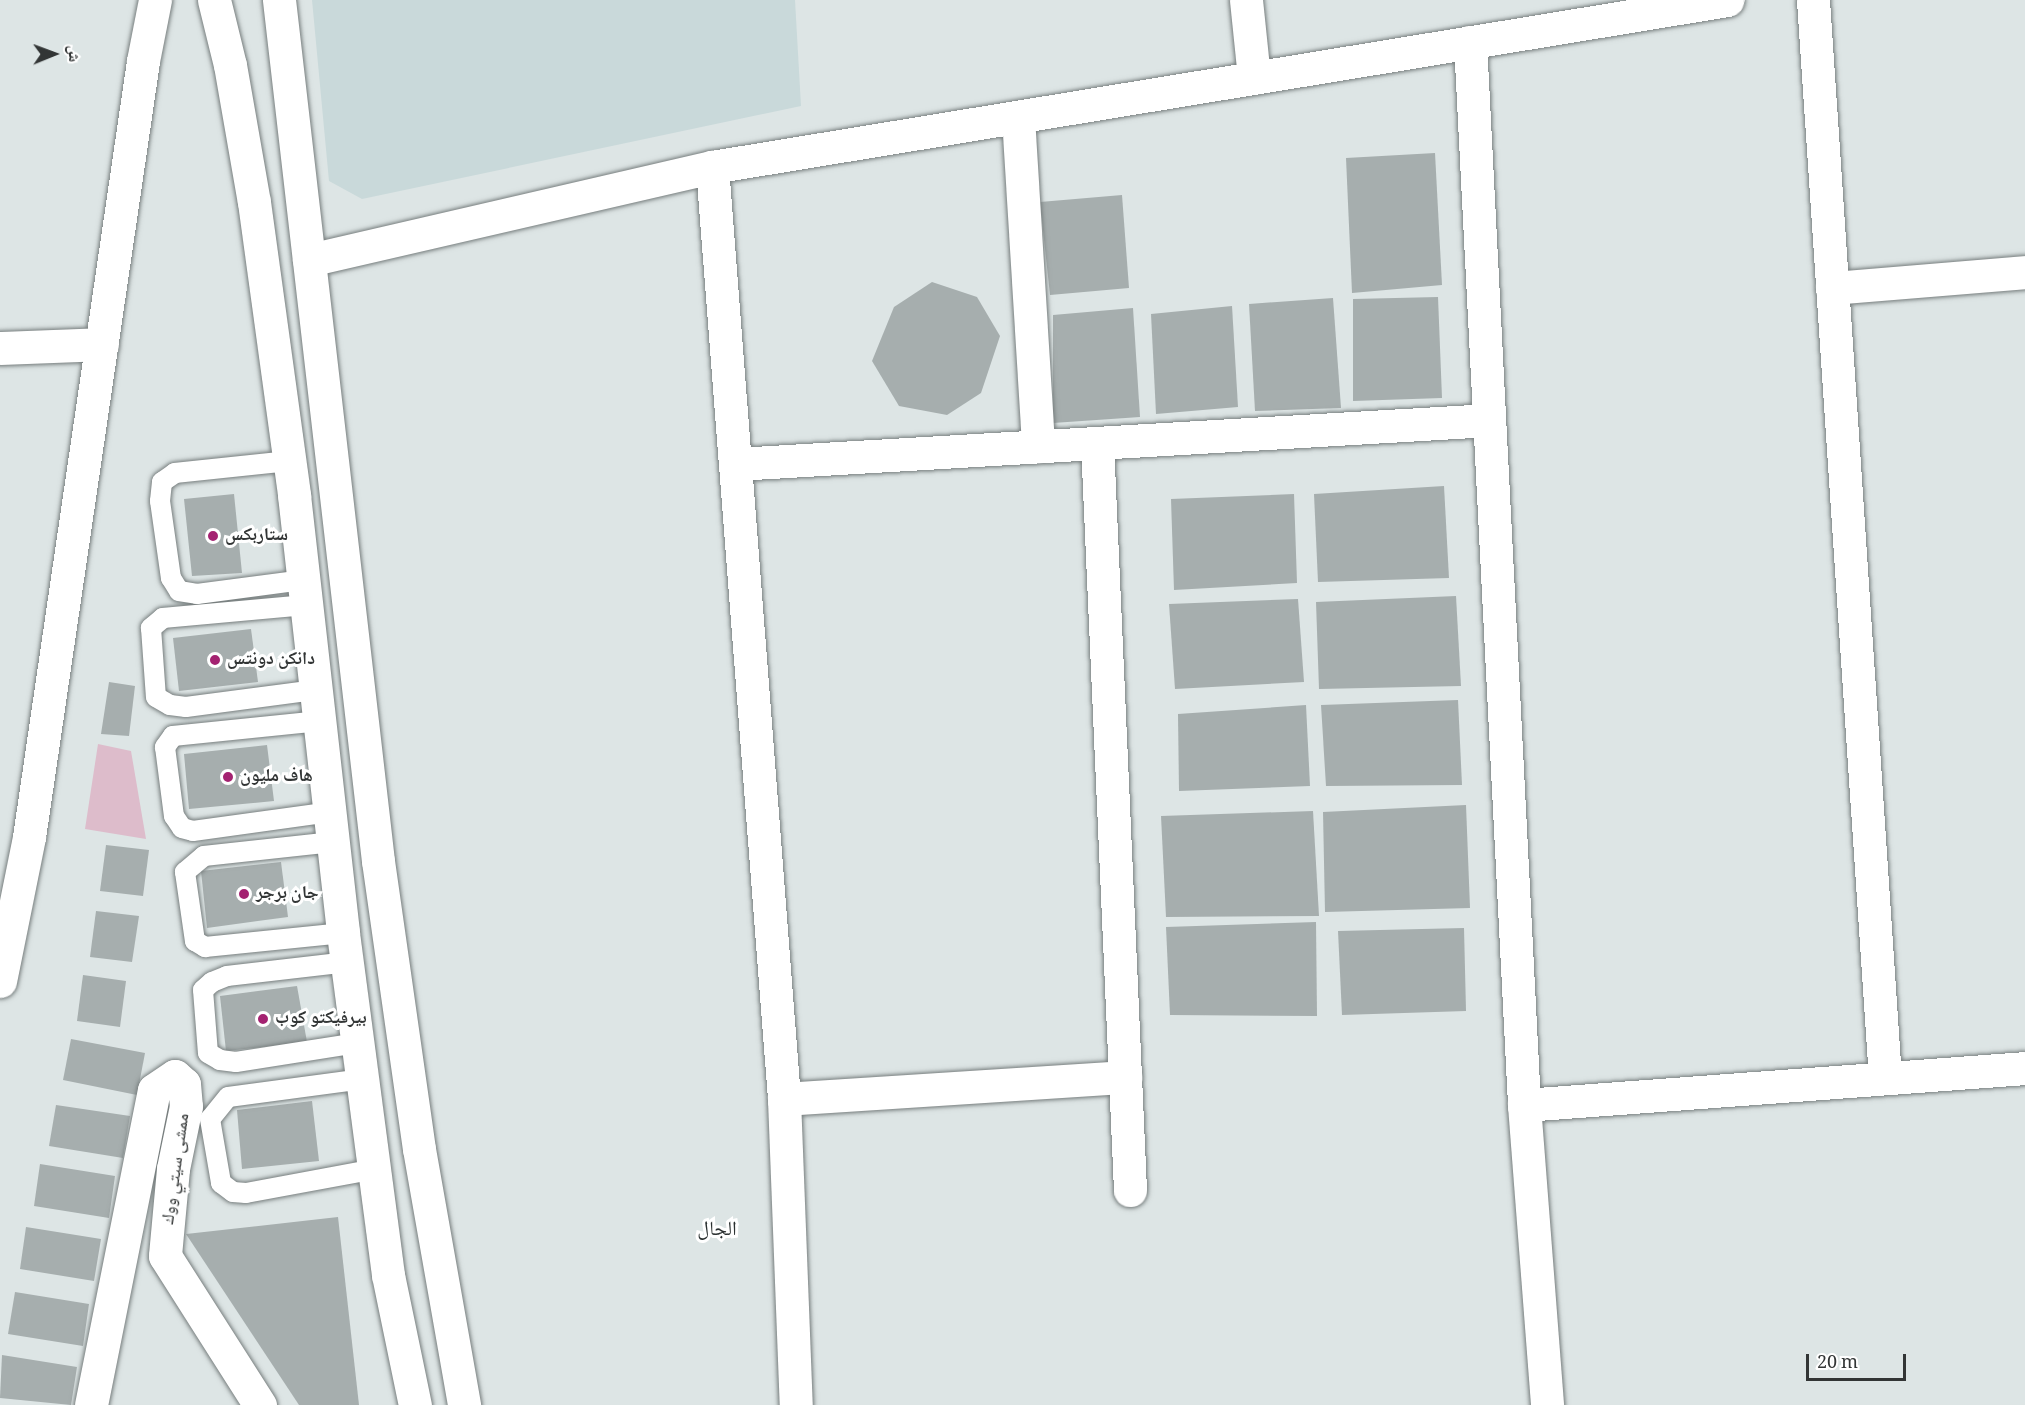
<!DOCTYPE html>
<meta charset="utf-8">
<style>
body{margin:0}
#map{position:relative;width:2025px;height:1405px;overflow:hidden;background:#dde5e5;font-family:Georgia,"Noto Naskh Arabic",serif}
div>[style]{position:absolute}
[style*='--x']{left:calc(var(--x)*1px);top:calc(var(--y)*1px);width:calc(var(--w)*1px);rotate:calc(var(--a)*1deg)}
.built>*{inset:0;background:#c9d9da}
.green>*{inset:0;background:#ddbccb}
.building>*{inset:0;background:#a6aeae}
.roads{filter:drop-shadow(0 0 2px #777e7e) drop-shadow(0 0 2px #777e7e)}
.lane>*{height:20px;margin:-10px;padding:0 10px;transform-origin:10px;border-radius:10px;background:#fff}
.street>*{height:33px;margin:-16.5px;padding:0 16.5px;transform-origin:16.5px;border-radius:16.5px;background:#fff}
.dots>*{width:16px;height:16px;translate:-50% -50%;box-sizing:border-box;border:3px solid #fff;border-radius:50%}
span{translate:-50% -50%;white-space:nowrap;text-align:center;line-height:1.15;-webkit-text-stroke:6px #fff;paint-order:stroke}
.poi-label{font-size:18px;color:#323535;font-weight:700}
.left{translate:0 -50%;text-align:left}
.street-label{font-size:18px;color:#323535}
.neighbourhood-label{font-size:20px;color:#2a3030}
.north{position:absolute;left:24px;top:24px;width:60px;height:60px;-webkit-text-stroke:4px #fff;paint-order:stroke;rotate:89deg;font-size:16px;font-weight:700;line-height:24px;text-align:center;color:#323535}
.north::after{content:'';display:block;margin:auto;width:21px;height:27px;background:#323535;clip-path:polygon(50% 0,100% 100%,50% 72%,0 100%)}
.scale{position:absolute;left:1806px;top:1354px;width:100px;height:27px;box-sizing:border-box;border:3px solid #323535;border-top:0;padding-left:8px;font-size:18px;line-height:21px;white-space:nowrap;color:#323535;-webkit-text-stroke:4px #fff;paint-order:stroke}
</style>
<div id="map">
<div class="built">
<div style="clip-path:polygon(312px 0,795px 0,801px 106px,362px 199px,329px 181px)"></div>
</div>
<div class="green">
<div style="clip-path:polygon(98px 744px,131px 751px,146px 839px,85px 829px)"></div>
</div>
<div class="building">
<div style="clip-path:polygon(1435px 153px,1442px 285px,1352px 293px,1346px 158px)"></div>
<div style="clip-path:polygon(1122px 195px,1129px 288px,1050px 295px,1040px 202px)"></div>
<div style="clip-path:polygon(932px 282px,977px 297px,1000px 336px,981px 393px,947px 415px,899px 406px,872px 361px,894px 307px)"></div>
<div style="clip-path:polygon(1438px 297px,1442px 398px,1353px 401px,1353px 299px)"></div>
<div style="clip-path:polygon(1333px 298px,1341px 408px,1255px 411px,1249px 304px)"></div>
<div style="clip-path:polygon(1232px 306px,1238px 407px,1156px 414px,1151px 314px)"></div>
<div style="clip-path:polygon(1133px 308px,1140px 417px,1053px 423px,1053px 315px)"></div>
<div style="clip-path:polygon(1444px 486px,1449px 578px,1318px 582px,1314px 494px)"></div>
<div style="clip-path:polygon(234px 494px,242px 573px,192px 576px,184px 499px)"></div>
<div style="clip-path:polygon(1294px 494px,1297px 583px,1174px 590px,1171px 499px)"></div>
<div style="clip-path:polygon(1456px 596px,1461px 686px,1319px 689px,1316px 602px)"></div>
<div style="clip-path:polygon(1298px 599px,1304px 682px,1175px 689px,1169px 604px)"></div>
<div style="clip-path:polygon(251px 629px,258px 682px,179px 691px,173px 638px)"></div>
<div style="clip-path:polygon(109px 682px,135px 686px,129px 736px,101px 734px)"></div>
<div style="clip-path:polygon(1458px 700px,1462px 785px,1326px 786px,1321px 705px)"></div>
<div style="clip-path:polygon(1306px 705px,1310px 786px,1179px 791px,1178px 714px)"></div>
<div style="clip-path:polygon(267px 745px,274px 801px,189px 809px,184px 754px)"></div>
<div style="clip-path:polygon(1466px 805px,1470px 908px,1325px 912px,1323px 812px)"></div>
<div style="clip-path:polygon(1313px 811px,1319px 916px,1166px 917px,1161px 816px)"></div>
<div style="clip-path:polygon(106px 845px,149px 850px,143px 896px,100px 891px)"></div>
<div style="clip-path:polygon(281px 862px,288px 917px,207px 928px,201px 871px)"></div>
<div style="clip-path:polygon(96px 911px,139px 916px,132px 962px,90px 957px)"></div>
<div style="clip-path:polygon(1316px 922px,1317px 1016px,1170px 1015px,1166px 927px)"></div>
<div style="clip-path:polygon(1464px 928px,1466px 1011px,1342px 1015px,1338px 931px)"></div>
<div style="clip-path:polygon(83px 975px,126px 981px,120px 1027px,77px 1021px)"></div>
<div style="clip-path:polygon(297px 986px,307px 1042px,226px 1051px,220px 996px)"></div>
<div style="clip-path:polygon(71px 1039px,145px 1053px,137px 1095px,63px 1080px)"></div>
<div style="clip-path:polygon(312px 1101px,319px 1161px,242px 1169px,237px 1110px)"></div>
<div style="clip-path:polygon(56px 1105px,130px 1116px,123px 1158px,49px 1146px)"></div>
<div style="clip-path:polygon(40px 1164px,115px 1176px,109px 1218px,34px 1206px)"></div>
<div style="clip-path:polygon(338px 1217px,359px 1405px,299px 1405px,186px 1234px)"></div>
<div style="clip-path:polygon(26px 1227px,101px 1239px,94px 1281px,20px 1269px)"></div>
<div style="clip-path:polygon(15px 1292px,89px 1304px,83px 1346px,8px 1334px)"></div>
<div style="clip-path:polygon(2px 1355px,77px 1367px,71px 1405px,0 1398px)"></div>
</div>
<div class="roads">
<div class="lane">
<div style="--x:289;--y:461;--w:115;--a:174"></div>
<div style="--x:175;--y:473;--w:16;--a:145"></div>
<div style="--x:162;--y:482;--w:19;--a:96"></div>
<div style="--x:160;--y:501;--w:78;--a:81.9"></div>
<div style="--x:171;--y:578;--w:15;--a:58"></div>
<div style="--x:179;--y:591;--w:18;--a:9"></div>
<div style="--x:197;--y:594;--w:108;--a:-7.5"></div>
<div style="--x:306;--y:605;--w:144;--a:174.8"></div>
<div style="--x:163;--y:618;--w:16;--a:140"></div>
<div style="--x:151;--y:628;--w:69;--a:85.9"></div>
<div style="--x:156;--y:697;--w:16;--a:30"></div>
<div style="--x:170;--y:705;--w:16;--a:7"></div>
<div style="--x:186;--y:707;--w:131;--a:-7.5"></div>
<div style="--x:320;--y:721;--w:148;--a:174.2"></div>
<div style="--x:173;--y:736;--w:14;--a:126"></div>
<div style="--x:165;--y:747;--w:70;--a:82.6"></div>
<div style="--x:174;--y:816;--w:14;--a:56"></div>
<div style="--x:182;--y:828;--w:11;--a:15"></div>
<div style="--x:193;--y:831;--w:138;--a:-7.9"></div>
<div style="--x:333;--y:842;--w:130;--a:173.8"></div>
<div style="--x:204;--y:856;--w:25;--a:140"></div>
<div style="--x:185;--y:872;--w:70;--a:81.8"></div>
<div style="--x:195;--y:941;--w:12;--a:31"></div>
<div style="--x:205;--y:947;--w:139;--a:-5.8"></div>
<div style="--x:348;--y:962;--w:122;--a:173.4"></div>
<div style="--x:227;--y:976;--w:16;--a:158"></div>
<div style="--x:212;--y:982;--w:12;--a:138"></div>
<div style="--x:203;--y:990;--w:63;--a:85.5"></div>
<div style="--x:208;--y:1053;--w:14;--a:30"></div>
<div style="--x:220;--y:1060;--w:16;--a:7"></div>
<div style="--x:236;--y:1062;--w:122;--a:-8.9"></div>
<div style="--x:363;--y:1079;--w:136;--a:172.4"></div>
<div style="--x:228;--y:1097;--w:28;--a:129"></div>
<div style="--x:210;--y:1119;--w:65;--a:80.2"></div>
<div style="--x:221;--y:1183;--w:15;--a:37"></div>
<div style="--x:233;--y:1192;--w:13;--a:4"></div>
<div style="--x:246;--y:1193;--w:131;--a:-10.5"></div>
</div>
<div class="street">
<div style="--x:214;--y:0;--w:67;--a:76.2"></div>
<div style="--x:230;--y:65;--w:139;--a:80.1"></div>
<div style="--x:254;--y:202;--w:296;--a:82.2"></div>
<div style="--x:294;--y:495;--w:441;--a:83.6"></div>
<div style="--x:343;--y:933;--w:345;--a:82.5"></div>
<div style="--x:388;--y:1275;--w:133;--a:78.3"></div>
<div style="--x:279;--y:0;--w:867;--a:83.44"></div>
<div style="--x:378;--y:861;--w:291;--a:81.9"></div>
<div style="--x:419;--y:1149;--w:260;--a:80"></div>
<div style="--x:1246;--y:0;--w:78;--a:84.1"></div>
<div style="--x:1813;--y:0;--w:1080;--a:86.18"></div>
<div style="--x:1470;--y:42;--w:1064;--a:87.09"></div>
<div style="--x:1524;--y:1105;--w:301;--a:85.6"></div>
<div style="--x:1018;--y:117;--w:330;--a:86.5"></div>
<div style="--x:712;--y:167;--w:935;--a:85.58"></div>
<div style="--x:784;--y:1099;--w:306;--a:87.8"></div>
<div style="--x:309;--y:260;--w:414;--a:-13"></div>
<div style="--x:712;--y:167;--w:1029;--a:-9.34"></div>
<div style="--x:1832;--y:288;--w:194;--a:-4.7"></div>
<div style="--x:0;--y:348;--w:102;--a:-2.2"></div>
<div style="--x:1097;--y:443;--w:748;--a:87.47"></div>
<div style="--x:736;--y:464;--w:754;--a:-3.34"></div>
<div style="--x:0;--y:981;--w:147;--a:-78.6"></div>
<div style="--x:29;--y:837;--w:784;--a:-81.64"></div>
<div style="--x:143;--y:61;--w:62;--a:-78.9"></div>
<div style="--x:784;--y:1099;--w:342;--a:-3.7"></div>
<div style="--x:1524;--y:1105;--w:502;--a:-4.22"></div>
<div style="--x:91;--y:1405;--w:321;--a:-78.7"></div>
<div style="--x:154;--y:1090;--w:25;--a:-34"></div>
<div style="--x:175;--y:1076;--w:12;--a:42"></div>
<div style="--x:184;--y:1084;--w:22;--a:85"></div>
<div style="--x:186;--y:1106;--w:64;--a:101.7"></div>
<div style="--x:173;--y:1169;--w:87;--a:95.3"></div>
<div style="--x:165;--y:1256;--w:177;--a:57.5"></div>
</div>
</div>
<div class="dots">
<div style="left:213px;top:536px;background:#a42271"></div>
<div style="left:215px;top:660px;background:#a42271"></div>
<div style="left:228px;top:777px;background:#a42271"></div>
<div style="left:244px;top:894px;background:#a42271"></div>
<div style="left:263px;top:1019px;background:#a42271"></div>
</div>
<div class="poi-label">
<span class="left" style="left:225px;top:536px">ستاربكس</span>
<span class="left" style="left:227px;top:660px">دانكن دونتس</span>
<span class="left" style="left:240px;top:777px">هاف مليون</span>
<span class="left" style="left:256px;top:894px">جان برجر</span>
<span class="left" style="left:275px;top:1019px">بيرفيكتو كوب</span>
</div>
<div class="street-label">
<span style="left:177px;top:1169px;rotate:-82deg">ممشى سيتي ووك</span>
</div>
<div class="neighbourhood-label">
<span style="left:717px;top:1231px">الجال</span>
</div>
<div class="north">ش</div>
<div class="scale">20 m</div>
</div>
